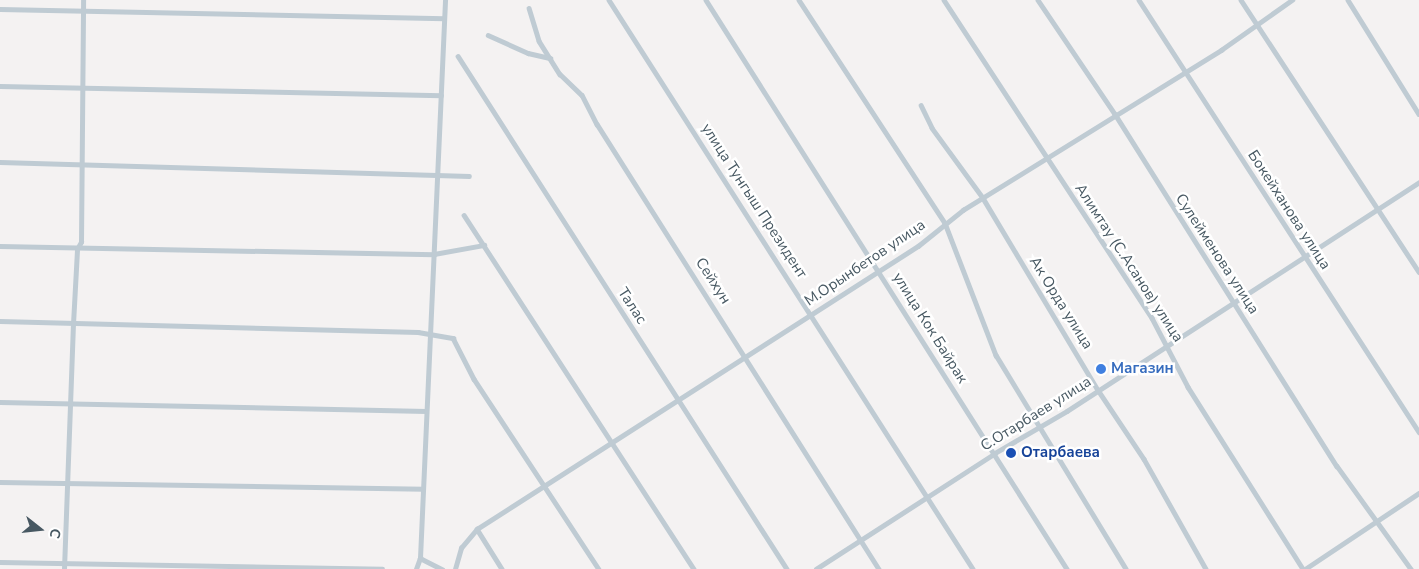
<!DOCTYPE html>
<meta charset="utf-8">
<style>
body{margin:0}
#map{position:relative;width:1419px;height:569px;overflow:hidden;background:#f4f2f2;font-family:"Nunito Sans",sans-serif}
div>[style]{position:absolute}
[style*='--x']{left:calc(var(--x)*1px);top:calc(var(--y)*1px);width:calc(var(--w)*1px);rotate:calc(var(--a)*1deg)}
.street>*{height:4.5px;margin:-2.25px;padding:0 2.25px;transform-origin:2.25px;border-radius:2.25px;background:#bfcbd3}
.dots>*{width:14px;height:14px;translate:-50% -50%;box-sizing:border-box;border:2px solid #fff;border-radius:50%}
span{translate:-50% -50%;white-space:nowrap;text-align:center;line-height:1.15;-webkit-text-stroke:5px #fff;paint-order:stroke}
.street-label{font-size:15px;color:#475862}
.shop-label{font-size:15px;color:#366cbe;font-weight:700}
.left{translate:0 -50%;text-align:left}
.transit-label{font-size:15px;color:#164399;font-weight:700}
.north{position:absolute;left:15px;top:504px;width:50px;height:50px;-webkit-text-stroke:4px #fff;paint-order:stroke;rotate:106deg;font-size:14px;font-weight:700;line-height:20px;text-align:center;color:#475862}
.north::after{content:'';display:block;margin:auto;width:18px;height:22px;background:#475862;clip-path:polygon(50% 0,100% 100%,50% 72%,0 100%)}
</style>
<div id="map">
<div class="street">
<div style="--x:609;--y:0;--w:675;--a:57.39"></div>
<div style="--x:706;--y:0;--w:674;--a:57.61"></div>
<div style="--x:799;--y:0;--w:267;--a:56.8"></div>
<div style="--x:945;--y:223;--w:142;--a:68.9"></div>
<div style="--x:996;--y:355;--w:250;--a:58.7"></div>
<div style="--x:944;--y:0;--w:380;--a:56.8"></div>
<div style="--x:1152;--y:318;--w:78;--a:62.4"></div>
<div style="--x:1188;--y:387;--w:215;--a:57.7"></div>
<div style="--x:1038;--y:0;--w:138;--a:56"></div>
<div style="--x:1115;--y:114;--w:416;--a:57.8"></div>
<div style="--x:1337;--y:466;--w:127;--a:54.3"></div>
<div style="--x:1139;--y:0;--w:515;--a:57.05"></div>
<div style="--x:1241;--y:0;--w:325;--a:56.8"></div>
<div style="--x:1348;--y:0;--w:134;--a:58.1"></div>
<div style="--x:529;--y:8;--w:34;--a:73"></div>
<div style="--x:539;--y:41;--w:39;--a:58"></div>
<div style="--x:560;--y:74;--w:30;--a:44"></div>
<div style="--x:582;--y:95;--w:33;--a:63"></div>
<div style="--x:597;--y:124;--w:527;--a:57.64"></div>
<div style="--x:0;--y:9;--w:444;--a:1.2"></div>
<div style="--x:488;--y:35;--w:44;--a:24.2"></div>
<div style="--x:528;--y:53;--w:23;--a:13"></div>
<div style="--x:458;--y:56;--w:609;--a:57.33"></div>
<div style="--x:0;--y:86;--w:441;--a:1.2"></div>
<div style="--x:921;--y:105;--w:25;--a:64"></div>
<div style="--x:932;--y:128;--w:87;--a:53.9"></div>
<div style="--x:983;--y:198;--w:224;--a:59.1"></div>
<div style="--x:1098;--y:390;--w:83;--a:56.3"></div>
<div style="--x:1144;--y:459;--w:126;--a:60.6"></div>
<div style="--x:0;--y:162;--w:469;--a:1.7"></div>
<div style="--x:464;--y:215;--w:422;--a:57"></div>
<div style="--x:0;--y:246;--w:434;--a:1.1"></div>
<div style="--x:434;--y:254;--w:51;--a:-10.2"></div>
<div style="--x:0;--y:321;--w:418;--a:1.5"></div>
<div style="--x:418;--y:332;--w:36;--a:10"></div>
<div style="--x:453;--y:338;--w:46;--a:62.9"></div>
<div style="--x:474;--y:379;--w:227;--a:56.7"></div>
<div style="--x:0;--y:402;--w:426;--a:1.2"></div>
<div style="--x:0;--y:482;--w:423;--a:0.9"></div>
<div style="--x:477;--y:529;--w:47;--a:58"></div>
<div style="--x:420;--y:558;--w:25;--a:27"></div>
<div style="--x:0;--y:562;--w:382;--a:1"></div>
<div style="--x:64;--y:569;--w:245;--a:-87.9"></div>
<div style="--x:73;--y:324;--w:75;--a:-86.9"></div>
<div style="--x:77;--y:249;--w:8;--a:-60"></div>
<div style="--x:81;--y:242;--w:242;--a:-89.5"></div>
<div style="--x:416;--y:569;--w:12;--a:-70"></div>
<div style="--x:420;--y:558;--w:559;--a:-87.43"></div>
<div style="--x:455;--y:569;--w:22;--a:-74"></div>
<div style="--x:461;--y:548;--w:25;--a:-50"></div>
<div style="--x:477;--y:529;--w:524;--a:-32.69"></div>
<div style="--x:918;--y:246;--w:58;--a:-38.7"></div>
<div style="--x:963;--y:210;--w:304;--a:-31.8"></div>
<div style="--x:1221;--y:50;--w:87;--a:-35.2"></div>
<div style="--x:816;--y:569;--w:213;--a:-32.9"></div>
<div style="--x:995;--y:453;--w:83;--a:-30.3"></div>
<div style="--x:1067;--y:411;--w:420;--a:-33"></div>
<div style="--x:1305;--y:569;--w:137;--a:-33.7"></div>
</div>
<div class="dots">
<div style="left:1101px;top:369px;background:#3f7fe0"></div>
<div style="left:1011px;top:453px;background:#1a4fb4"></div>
</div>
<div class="street-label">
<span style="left:754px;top:201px;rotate:57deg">улица Тунгыш Президент</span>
<span style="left:1289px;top:210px;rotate:57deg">Бокейханова улица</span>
<span style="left:1217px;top:254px;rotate:57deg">Сулейменова улица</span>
<span style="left:865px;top:263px;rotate:-34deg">М.Орынбетов улица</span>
<span style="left:1129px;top:263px;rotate:57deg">Алимтау (С.Асанов) улица</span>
<span style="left:713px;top:281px;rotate:57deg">Сейхун</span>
<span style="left:1061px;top:303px;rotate:58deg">Ак Орда улица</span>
<span style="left:632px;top:306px;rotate:57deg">Талас</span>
<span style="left:930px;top:328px;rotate:58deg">улица Кок Байрак</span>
<span style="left:1036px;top:414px;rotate:-32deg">С.Отарбаев улица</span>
</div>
<div class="shop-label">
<span class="left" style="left:1111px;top:369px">Магазин</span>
</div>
<div class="transit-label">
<span class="left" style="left:1021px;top:453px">Отарбаева</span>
</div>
<div class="north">С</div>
</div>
